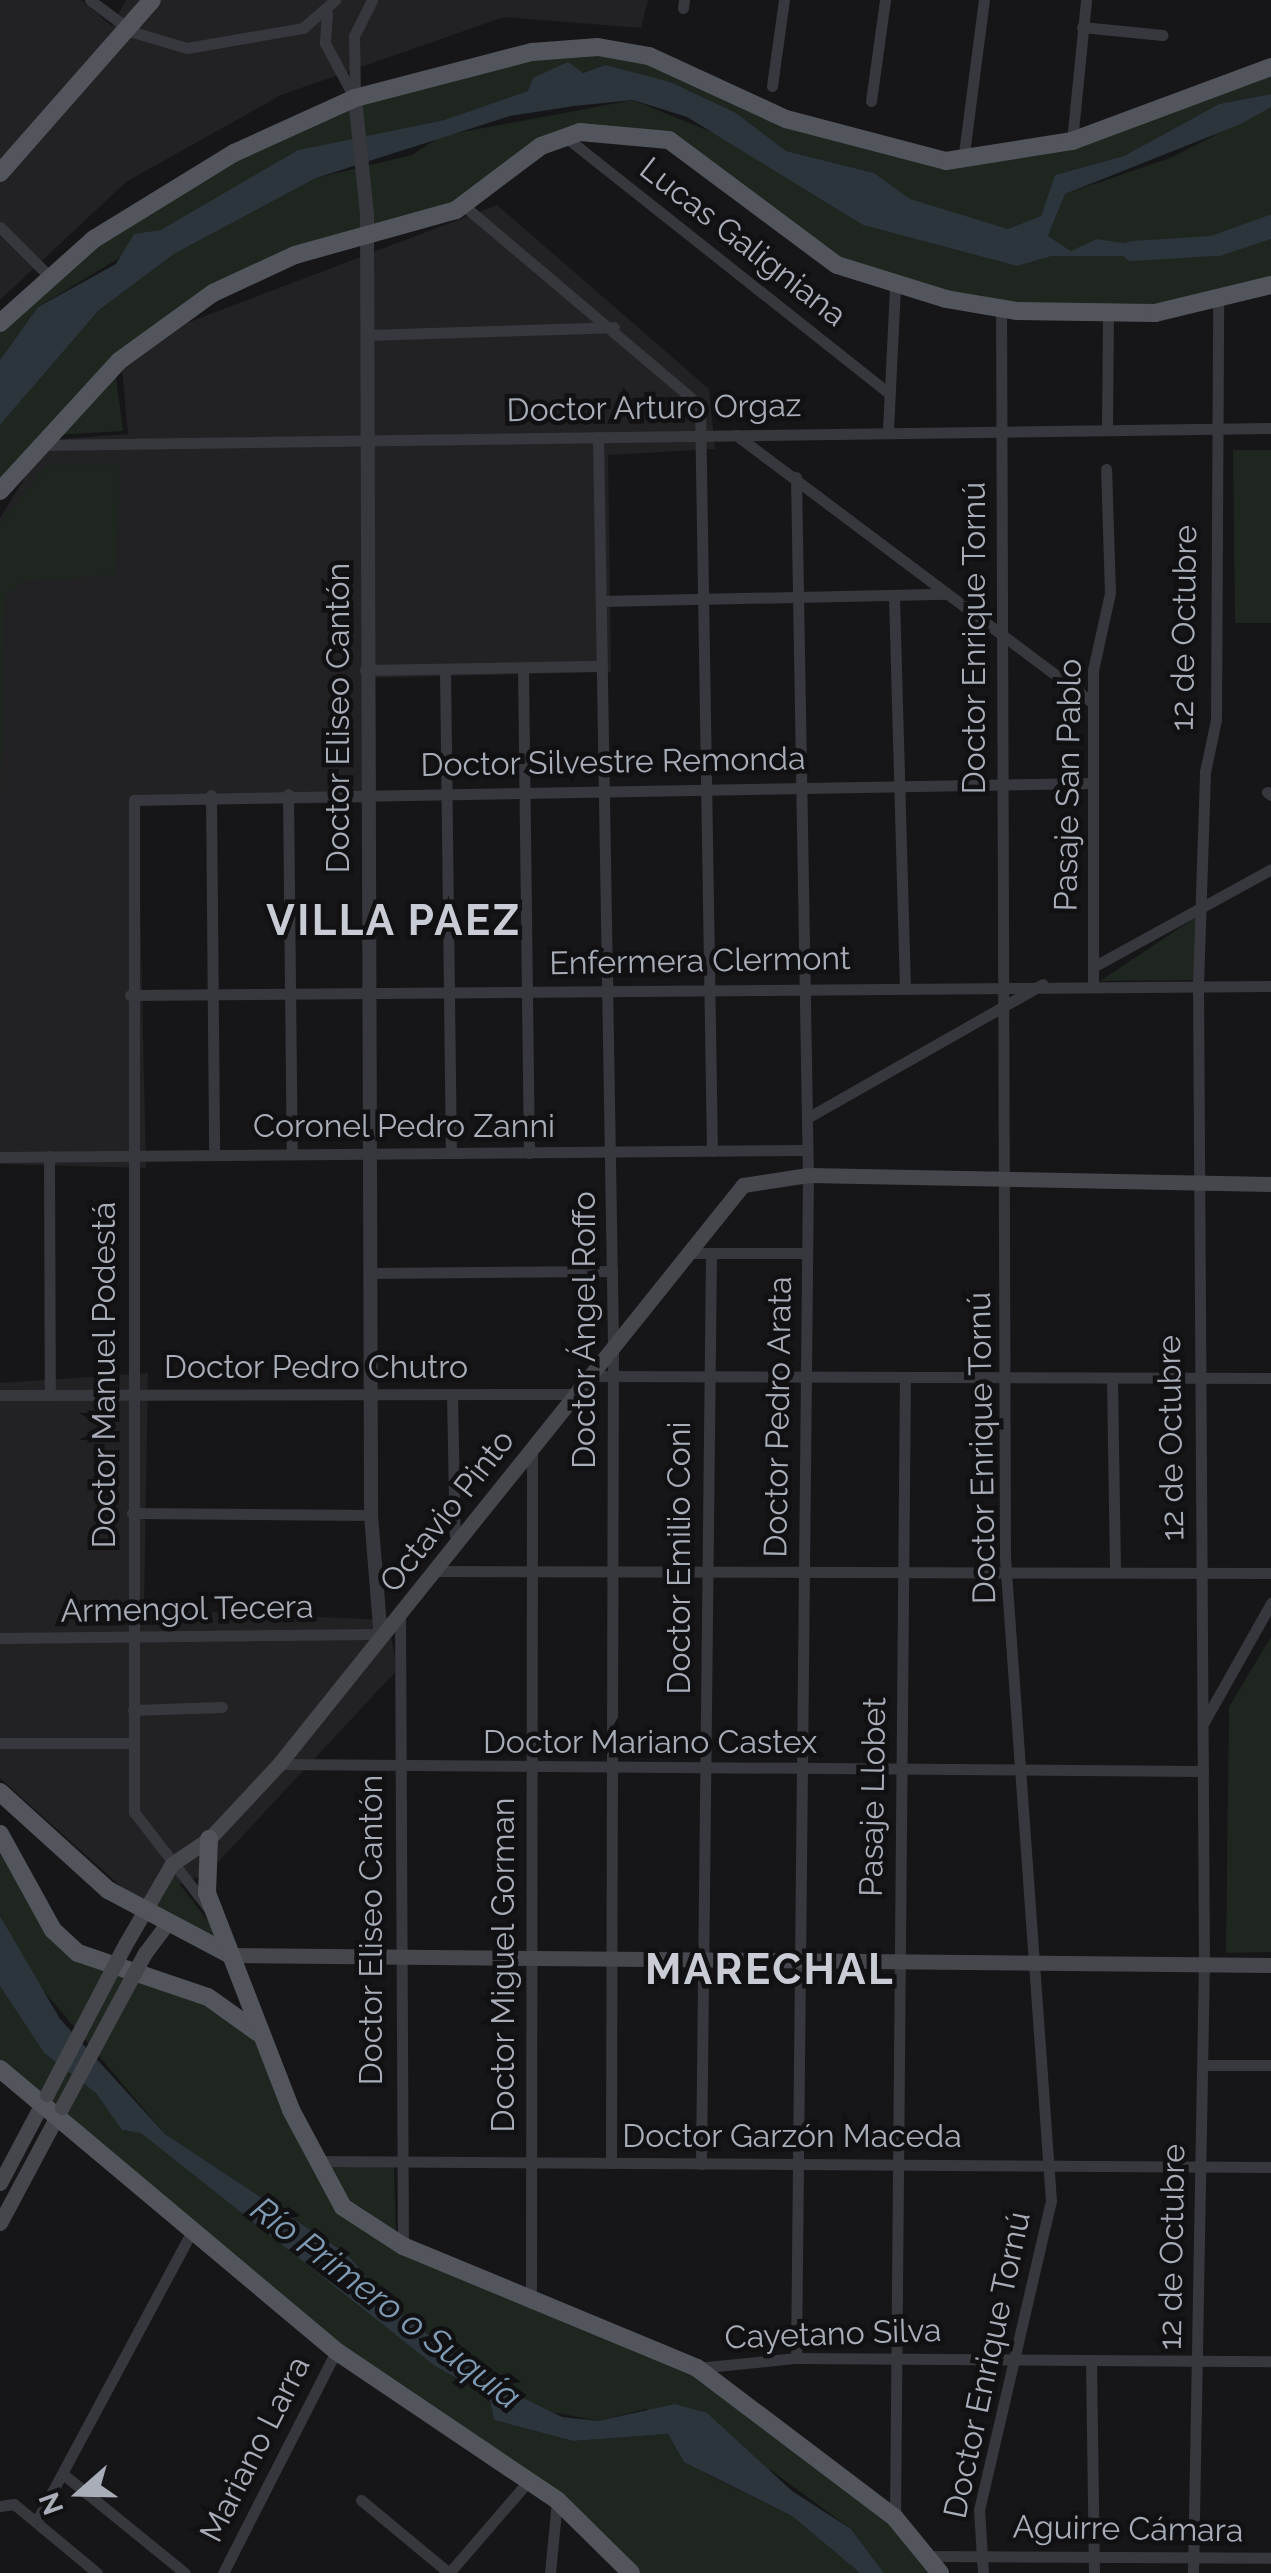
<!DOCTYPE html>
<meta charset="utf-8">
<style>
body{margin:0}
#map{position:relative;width:1271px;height:2573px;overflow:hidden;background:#161618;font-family:Raleway,sans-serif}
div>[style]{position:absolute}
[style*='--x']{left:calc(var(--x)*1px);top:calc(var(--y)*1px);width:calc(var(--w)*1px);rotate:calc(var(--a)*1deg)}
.built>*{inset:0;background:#222225}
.green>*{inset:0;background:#1e261f}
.water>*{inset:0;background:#2c353c}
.river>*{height:20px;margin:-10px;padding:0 10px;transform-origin:10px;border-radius:10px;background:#2c353c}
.minor>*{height:11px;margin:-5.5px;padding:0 5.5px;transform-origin:5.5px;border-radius:5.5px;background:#37383d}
.tertiary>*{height:14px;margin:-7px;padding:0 7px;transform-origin:7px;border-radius:7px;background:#37383d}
.secondary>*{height:15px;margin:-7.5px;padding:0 7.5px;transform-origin:7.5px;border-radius:7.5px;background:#45474d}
.primary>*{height:18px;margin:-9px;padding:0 9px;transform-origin:9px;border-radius:9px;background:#53555c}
.secondary-bridge>*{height:15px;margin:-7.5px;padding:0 7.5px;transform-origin:7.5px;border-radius:7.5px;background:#45474d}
span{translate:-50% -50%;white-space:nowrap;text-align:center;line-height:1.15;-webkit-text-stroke:9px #111113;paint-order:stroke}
.street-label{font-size:32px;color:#a8adb8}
.water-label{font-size:35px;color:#7f9bb3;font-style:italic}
.district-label{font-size:42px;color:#c9ccd4;font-weight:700;letter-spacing:2.5px}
.north{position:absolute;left:30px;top:2443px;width:100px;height:100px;-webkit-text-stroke:8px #111113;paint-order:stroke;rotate:250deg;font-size:28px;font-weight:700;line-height:40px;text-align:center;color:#a8adb8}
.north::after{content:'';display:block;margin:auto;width:35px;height:45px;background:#a8adb8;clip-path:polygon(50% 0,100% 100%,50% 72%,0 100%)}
</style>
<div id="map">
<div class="built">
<div style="clip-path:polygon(0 0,81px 0,112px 26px,126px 0,648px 0,641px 28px,504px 17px,281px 95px,126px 182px,0 300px)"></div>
<div style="clip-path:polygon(497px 205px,709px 389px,715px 449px,608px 455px,611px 672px,375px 678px,376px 803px,138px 805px,146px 1168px,0 1164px,0 518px,48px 440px,128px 434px,122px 368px,187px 323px)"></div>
<div style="clip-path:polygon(148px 1373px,144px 1609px,388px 1620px,397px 1670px,208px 1873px,137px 1901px,0 1778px,0 1383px)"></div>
</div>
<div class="green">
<div style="clip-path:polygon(630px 52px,750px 102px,946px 161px,1072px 141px,1271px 67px,1271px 94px,1219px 104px,1124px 156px,1055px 175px,1041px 216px,1008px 229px,910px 200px,874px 173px,786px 151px,736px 113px,605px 65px,444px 120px,298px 150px,38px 307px,0 360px,0 323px,74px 256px,331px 107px,502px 58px)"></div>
<div style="clip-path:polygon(633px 100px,726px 138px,863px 225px,1017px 266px,1052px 256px,1220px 256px,1271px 239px,1271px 285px,1218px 303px,1016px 311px,874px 281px,685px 148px,580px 132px,483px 192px,295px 255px,166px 324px,0 491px,0 425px,99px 310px,174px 254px,316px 178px,412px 155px,441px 136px)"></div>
<div style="clip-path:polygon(1271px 107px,1271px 220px,1182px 252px,1071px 251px,1048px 236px,1065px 194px,1170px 158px)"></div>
<div style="clip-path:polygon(116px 377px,123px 431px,54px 435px)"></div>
<div style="clip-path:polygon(1233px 450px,1271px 450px,1271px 623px,1235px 623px)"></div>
<div style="clip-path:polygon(120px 464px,116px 575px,22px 581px,5px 597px,0 833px,0 524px,47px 465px)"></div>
<div style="clip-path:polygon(1196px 917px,1195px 980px,1100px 981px)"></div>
<div style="clip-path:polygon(1271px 1637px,1271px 1952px,1226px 1953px,1229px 1707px)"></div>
<div style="clip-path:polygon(0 1834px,66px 1943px,244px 2018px,352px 2216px,697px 2368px,895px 2518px,940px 2573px,884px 2573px,851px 2529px,772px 2471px,646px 2409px,598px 2421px,527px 2407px,394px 2309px,347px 2254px,165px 2134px,37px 1983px,0 1916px)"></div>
<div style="clip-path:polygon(172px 1874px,211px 1925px,215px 1936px,150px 1906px)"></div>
<div style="clip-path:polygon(0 1986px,44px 2053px,97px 2093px,125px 2131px,141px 2132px,435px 2366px,489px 2396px,494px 2420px,573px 2441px,668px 2434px,707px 2474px,792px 2516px,860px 2573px,631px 2573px,573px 2514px,336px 2351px,0 2069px)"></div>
<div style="clip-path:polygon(321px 2166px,394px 2167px,396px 2238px,354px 2211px)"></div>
</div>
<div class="water">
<div style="clip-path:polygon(568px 62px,583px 73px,605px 65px,670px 82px,736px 113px,786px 151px,874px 173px,910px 199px,1008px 229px,1041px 216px,1055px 175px,1124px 156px,1219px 104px,1271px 94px,1271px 107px,1241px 124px,1065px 194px,1048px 236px,1071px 251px,1097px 239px,1182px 252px,1271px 220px,1271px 239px,1220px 256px,1052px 256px,1017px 266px,863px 225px,687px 117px,633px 100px,574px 106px,510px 116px,316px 178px,174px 254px,99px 310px,0 425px,0 360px,38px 307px,116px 264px,134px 234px,161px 230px,298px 150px,444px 120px,528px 91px,533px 78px)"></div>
<div style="clip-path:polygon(0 1916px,60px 2019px,165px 2134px,347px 2254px,394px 2309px,491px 2382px,562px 2417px,598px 2421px,675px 2404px,707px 2413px,792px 2491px,851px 2529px,884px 2573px,860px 2573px,792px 2516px,684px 2462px,668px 2434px,573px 2441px,494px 2420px,489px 2396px,435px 2366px,141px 2133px,122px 2130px,96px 2093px,44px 2053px,0 1986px)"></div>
</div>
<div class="river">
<div style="--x:1132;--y:251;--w:81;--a:-3.5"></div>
<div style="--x:1213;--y:246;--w:62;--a:-19.9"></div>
</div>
<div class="minor">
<div style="--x:90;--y:0;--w:54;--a:36.7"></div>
<div style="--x:133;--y:32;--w:56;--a:16.5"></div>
<div style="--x:187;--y:48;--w:118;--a:-9.8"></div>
<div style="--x:303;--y:28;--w:43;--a:-41.2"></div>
<div style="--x:683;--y:8;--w:8;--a:-83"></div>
<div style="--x:327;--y:13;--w:30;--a:94"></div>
<div style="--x:325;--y:43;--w:61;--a:61.8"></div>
<div style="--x:1082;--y:27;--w:81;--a:5.6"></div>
<div style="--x:772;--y:86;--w:87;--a:-82.1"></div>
<div style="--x:355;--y:98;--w:62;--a:-90.9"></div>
<div style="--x:354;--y:36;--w:40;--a:-63.4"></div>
<div style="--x:871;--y:101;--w:102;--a:-82.1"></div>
<div style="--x:563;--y:135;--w:415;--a:38.4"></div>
<div style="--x:1072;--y:141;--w:142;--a:-84.3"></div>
<div style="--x:963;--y:161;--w:162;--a:-82.6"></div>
<div style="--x:463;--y:205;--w:310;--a:40.2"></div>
<div style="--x:700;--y:405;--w:746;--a:89.08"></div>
<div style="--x:0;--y:227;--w:71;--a:45"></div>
<div style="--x:366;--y:335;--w:248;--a:-1.8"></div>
<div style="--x:1107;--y:428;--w:116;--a:-89.5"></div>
<div style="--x:888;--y:430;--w:144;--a:-87.2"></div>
<div style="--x:736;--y:435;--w:445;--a:36.9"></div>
<div style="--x:598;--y:437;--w:904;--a:89.05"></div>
<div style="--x:613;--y:1341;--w:822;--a:90.14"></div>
<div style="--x:42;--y:445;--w:1229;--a:-0.79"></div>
<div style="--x:796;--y:477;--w:698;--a:89.02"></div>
<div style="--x:808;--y:1175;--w:1183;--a:90.58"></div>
<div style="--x:894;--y:596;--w:390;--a:88.4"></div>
<div style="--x:601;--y:601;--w:346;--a:-1.2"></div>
<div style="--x:523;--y:668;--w:485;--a:89.3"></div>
<div style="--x:445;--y:669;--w:484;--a:89.3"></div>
<div style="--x:365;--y:670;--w:237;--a:-1"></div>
<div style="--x:1267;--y:792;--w:5;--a:37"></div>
<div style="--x:288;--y:794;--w:360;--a:89.4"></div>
<div style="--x:211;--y:795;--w:360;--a:89.5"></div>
<div style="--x:1093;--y:967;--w:203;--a:-28.8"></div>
<div style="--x:1093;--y:985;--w:315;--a:-90"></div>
<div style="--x:1093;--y:670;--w:79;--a:-77.6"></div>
<div style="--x:1110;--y:593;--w:124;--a:-91.8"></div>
<div style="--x:130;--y:995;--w:1141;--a:-0.45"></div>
<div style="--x:807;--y:1118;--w:271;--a:-29.6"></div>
<div style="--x:49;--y:1156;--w:239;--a:89.8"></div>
<div style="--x:0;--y:1157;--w:807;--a:-0.5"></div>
<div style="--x:687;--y:1253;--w:120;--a:0"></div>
<div style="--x:369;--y:1273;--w:243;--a:-0.5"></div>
<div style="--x:587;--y:1376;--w:684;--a:0.17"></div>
<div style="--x:1112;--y:1379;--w:192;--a:89.1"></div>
<div style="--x:452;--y:1394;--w:151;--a:88.9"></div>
<div style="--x:0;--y:1395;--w:573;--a:-0.1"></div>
<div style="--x:132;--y:1513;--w:239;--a:0.5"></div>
<div style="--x:434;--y:1571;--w:837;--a:0.14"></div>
<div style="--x:400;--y:1614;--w:632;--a:89.73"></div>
<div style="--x:0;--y:1638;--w:375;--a:-0.6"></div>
<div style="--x:133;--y:1710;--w:89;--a:-1.9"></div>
<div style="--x:1204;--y:1722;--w:137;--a:-60.6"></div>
<div style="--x:0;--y:1743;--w:133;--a:0"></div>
<div style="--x:279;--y:1764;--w:924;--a:0.43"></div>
<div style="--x:209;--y:1909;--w:123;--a:-127.7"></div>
<div style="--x:134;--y:1812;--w:1012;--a:-90"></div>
<div style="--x:134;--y:800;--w:959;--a:-1.02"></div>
<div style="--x:1203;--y:2065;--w:68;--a:0"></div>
<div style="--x:315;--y:2161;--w:956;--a:0.36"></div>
<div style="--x:701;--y:2164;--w:911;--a:-89.37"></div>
<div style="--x:531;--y:2303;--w:855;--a:-89.93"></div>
<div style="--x:1091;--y:2360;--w:213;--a:89.2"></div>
<div style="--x:697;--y:2368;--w:100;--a:-5.8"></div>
<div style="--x:796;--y:2358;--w:475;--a:0.4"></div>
<div style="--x:63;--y:2474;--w:157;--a:39.1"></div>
<div style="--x:361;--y:2500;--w:114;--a:39.7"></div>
<div style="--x:0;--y:2506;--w:14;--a:-8"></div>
<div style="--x:14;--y:2504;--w:108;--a:39.7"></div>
<div style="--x:895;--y:2518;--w:1140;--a:-89.5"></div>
<div style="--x:36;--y:2522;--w:330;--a:-61.8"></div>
<div style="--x:925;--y:2556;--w:346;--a:0.3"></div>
<div style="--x:223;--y:2573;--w:249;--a:-63"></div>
<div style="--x:449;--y:2573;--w:124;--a:-49.2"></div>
<div style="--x:550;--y:2573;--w:73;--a:-84.5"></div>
<div style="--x:983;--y:2573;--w:63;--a:-93.6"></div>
<div style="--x:979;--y:2510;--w:317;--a:-76.9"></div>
<div style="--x:1051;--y:2201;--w:645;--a:-94.09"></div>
<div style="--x:1005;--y:1558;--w:1248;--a:-90.18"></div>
<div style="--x:1193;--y:2573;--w:609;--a:-88.97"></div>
<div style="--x:1204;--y:1964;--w:979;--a:-90.35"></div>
<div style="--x:1198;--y:985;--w:213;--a:-88.1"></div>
<div style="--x:1205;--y:772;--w:53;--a:-78.1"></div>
<div style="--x:1216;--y:720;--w:417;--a:-89.7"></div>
</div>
<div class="tertiary">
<div style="--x:355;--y:98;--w:118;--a:84.1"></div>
<div style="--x:367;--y:215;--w:1300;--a:89.82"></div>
<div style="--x:371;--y:1515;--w:124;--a:85.4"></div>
</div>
<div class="secondary">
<div style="--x:126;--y:1943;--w:91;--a:-59.8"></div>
<div style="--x:172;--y:1864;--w:45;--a:-34"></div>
<div style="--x:209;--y:1839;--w:103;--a:-47"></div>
<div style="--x:279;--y:1764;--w:742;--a:-51.29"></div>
<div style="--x:743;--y:1185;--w:66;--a:-8.7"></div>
<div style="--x:808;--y:1175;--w:463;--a:1.1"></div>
<div style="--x:145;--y:1953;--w:34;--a:-53"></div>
<div style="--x:231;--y:1955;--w:1040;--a:0.55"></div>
<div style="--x:0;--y:2183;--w:101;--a:-62.2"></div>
<div style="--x:0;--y:2223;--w:132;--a:-61.9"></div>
</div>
<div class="primary">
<div style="--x:0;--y:173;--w:230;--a:-48.7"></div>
<div style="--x:0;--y:323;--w:126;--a:-41.8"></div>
<div style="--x:94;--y:239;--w:164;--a:-31.6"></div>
<div style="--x:234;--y:153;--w:133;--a:-24.4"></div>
<div style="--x:355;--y:98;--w:183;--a:-14.6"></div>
<div style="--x:532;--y:52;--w:66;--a:-4.3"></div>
<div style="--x:598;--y:47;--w:52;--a:10"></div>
<div style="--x:649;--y:56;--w:151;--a:24.7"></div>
<div style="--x:786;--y:119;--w:165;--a:14.7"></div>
<div style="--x:946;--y:161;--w:128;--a:-9"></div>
<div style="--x:1072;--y:141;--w:212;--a:-20.4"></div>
<div style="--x:0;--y:491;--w:176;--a:-47.5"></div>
<div style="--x:119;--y:361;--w:116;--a:-35.9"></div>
<div style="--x:213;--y:293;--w:90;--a:-24.9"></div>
<div style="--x:295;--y:255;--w:167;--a:-15.6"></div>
<div style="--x:456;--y:210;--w:106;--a:-37"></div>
<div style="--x:541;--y:146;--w:41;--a:-19.7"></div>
<div style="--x:580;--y:132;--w:89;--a:5.1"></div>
<div style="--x:669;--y:140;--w:209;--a:36.7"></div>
<div style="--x:837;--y:265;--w:114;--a:17.3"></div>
<div style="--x:946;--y:299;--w:71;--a:9.7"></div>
<div style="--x:1016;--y:311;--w:139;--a:0.8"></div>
<div style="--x:1155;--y:313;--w:119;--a:-13.6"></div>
<div style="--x:0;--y:1792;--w:146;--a:42.2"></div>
<div style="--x:108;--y:1890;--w:139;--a:27.9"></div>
<div style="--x:0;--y:1834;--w:110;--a:61.1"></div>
<div style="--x:53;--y:1930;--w:34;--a:43"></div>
<div style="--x:78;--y:1953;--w:137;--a:18.7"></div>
<div style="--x:208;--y:1997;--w:60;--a:35.5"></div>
<div style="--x:209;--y:1839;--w:54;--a:92.1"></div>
<div style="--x:207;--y:1893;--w:233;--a:68.8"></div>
<div style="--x:291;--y:2110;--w:110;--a:61.8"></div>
<div style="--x:343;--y:2207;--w:72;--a:33"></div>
<div style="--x:403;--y:2246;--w:318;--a:22.5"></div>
<div style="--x:697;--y:2368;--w:248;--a:37.1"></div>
<div style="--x:895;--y:2518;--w:71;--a:50.7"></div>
<div style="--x:0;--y:2069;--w:439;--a:40"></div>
<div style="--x:336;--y:2351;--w:267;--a:34"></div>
<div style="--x:557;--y:2500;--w:104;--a:44.6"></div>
</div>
<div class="secondary-bridge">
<div style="--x:47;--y:2094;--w:170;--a:-62.4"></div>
<div style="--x:62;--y:2107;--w:175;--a:-61.7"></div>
</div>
<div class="street-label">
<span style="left:743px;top:242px;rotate:38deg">Lucas Galigniana</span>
<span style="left:654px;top:408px;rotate:-1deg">Doctor Arturo Orgaz</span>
<span style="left:1184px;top:628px;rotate:-89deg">12 de Octubre</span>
<span style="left:974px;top:638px;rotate:-90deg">Doctor Enrique Tornú</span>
<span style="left:338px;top:718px;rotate:-90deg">Doctor Eliseo Cantón</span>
<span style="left:613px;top:762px;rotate:-1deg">Doctor Silvestre Remonda</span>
<span style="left:1068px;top:785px;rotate:-89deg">Pasaje San Pablo</span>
<span style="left:700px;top:961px;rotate:-1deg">Enfermera Clermont</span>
<span style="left:404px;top:1126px">Coronel Pedro Zanni</span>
<span style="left:584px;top:1330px;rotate:-90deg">Doctor Ángel Roffo</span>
<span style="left:316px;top:1367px">Doctor Pedro Chutro</span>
<span style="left:104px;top:1375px;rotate:-90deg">Doctor Manuel Podestá</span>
<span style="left:778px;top:1417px;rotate:-89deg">Doctor Pedro Arata</span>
<span style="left:1171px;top:1438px;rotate:-91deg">12 de Octubre</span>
<span style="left:982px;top:1448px;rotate:-91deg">Doctor Enrique Tornú</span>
<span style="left:447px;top:1511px;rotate:-52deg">Octavio Pinto</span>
<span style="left:679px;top:1558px;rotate:-90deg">Doctor Emilio Coni</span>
<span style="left:187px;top:1609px;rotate:-1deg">Armengol Tecera</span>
<span style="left:650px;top:1742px">Doctor Mariano Castex</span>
<span style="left:873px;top:1797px;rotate:-89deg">Pasaje Llobet</span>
<span style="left:371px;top:1930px;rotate:-90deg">Doctor Eliseo Cantón</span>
<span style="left:503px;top:1965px;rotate:-90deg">Doctor Miguel Gorman</span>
<span style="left:792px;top:2136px">Doctor Garzón Maceda</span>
<span style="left:1172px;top:2247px;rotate:-89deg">12 de Octubre</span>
<span style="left:833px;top:2334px;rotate:-2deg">Cayetano Silva</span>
<span style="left:987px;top:2365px;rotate:-78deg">Doctor Enrique Tornú</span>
<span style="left:255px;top:2449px;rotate:-63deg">Mariano Larra</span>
<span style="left:1128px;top:2529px;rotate:1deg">Aguirre Cámara</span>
</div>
<div class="water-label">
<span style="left:386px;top:2303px;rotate:37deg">Río Primero o Suquía</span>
</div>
<div class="district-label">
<span style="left:394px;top:921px">VILLA PAEZ</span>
<span style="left:770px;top:1970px">MARECHAL</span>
</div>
<div class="north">N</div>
</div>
